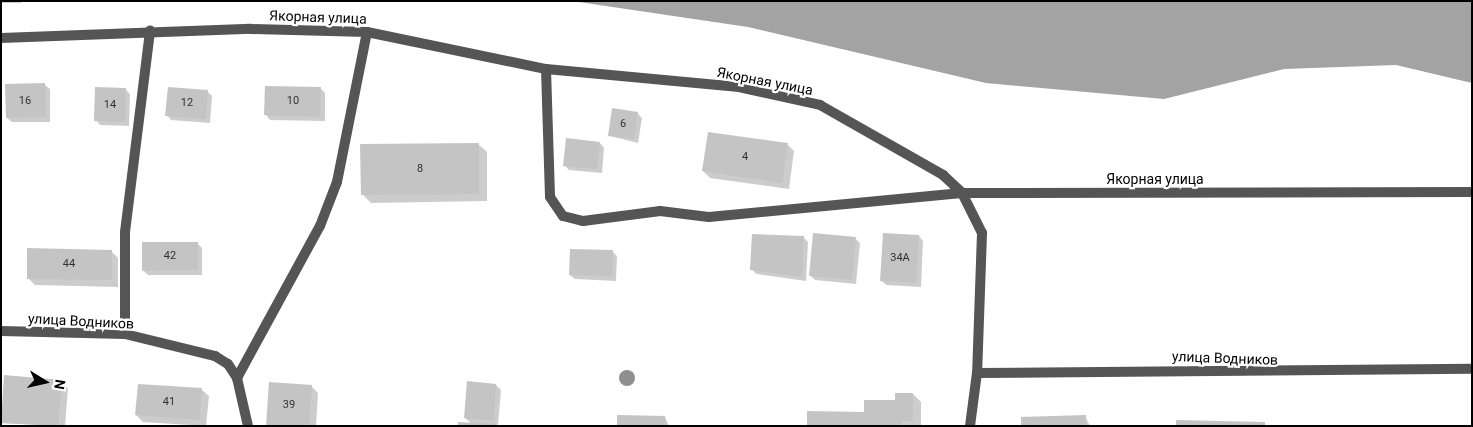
<!DOCTYPE html>
<meta charset="utf-8">
<style>
body{margin:0}
#map{position:relative;width:1473px;height:427px;overflow:hidden;background:#fff;font-family:Roboto,sans-serif}
div>[style]{position:absolute}
[style*='--x']{left:calc(var(--x)*1px);top:calc(var(--y)*1px);width:calc(var(--w)*1px);rotate:calc(var(--a)*1deg)}
.water>*{inset:0;background:#a3a3a3}
.shadow>*{inset:0;background:#0003}
.building>*{inset:0;background:#c4c4c4}
.service>*{height:10px;margin:-5px;padding:0 5px;transform-origin:5px;border-radius:5px;background:#555}
.minor>*{height:10px;margin:-5px;padding:0 5px;transform-origin:5px;border-radius:5px;background:#555}
.trees>*{width:16px;height:16px;margin:-8px;border-radius:50%;background:#8f8f8f}
span{translate:-50% -50%;white-space:nowrap;text-align:center;line-height:1.15;-webkit-text-stroke:4.5px #fff;paint-order:stroke}
.number-label{font-size:11px;color:#313131}
.number-label span{-webkit-text-stroke-width:0}
.street-label{font-size:14px;color:#000}
.frame{position:absolute;inset:0;border:2px solid #000;pointer-events:none}
.north{position:absolute;left:20px;top:357px;width:50px;height:50px;-webkit-text-stroke:4px #fff;paint-order:stroke;rotate:100deg;font-size:14px;font-weight:700;line-height:20px;text-align:center;color:#000}
.north::after{content:'';display:block;margin:auto;width:18px;height:22px;background:#000;clip-path:polygon(50% 0,100% 100%,50% 72%,0 100%)}
</style>
<div id="map">
<div class="water">
<div style="clip-path:polygon(572px 1px,1472px 1px,1472px 83px,1396px 65px,1284px 69px,1164px 99px,986px 83px,748px 27px)"></div>
</div>
<div class="shadow">
<div style="clip-path:polygon(1px 1px,21px 1px,21px 3px,1px 3px)"></div>
<div style="clip-path:polygon(45px 85px,50px 89px,50px 122px,12px 122px,7px 118px)"></div>
<div style="clip-path:polygon(125px 89px,130px 94px,129px 126px,100px 125px,96px 120px)"></div>
<div style="clip-path:polygon(321px 89px,325px 93px,325px 121px,270px 120px,266px 115px)"></div>
<div style="clip-path:polygon(207px 91px,212px 96px,210px 123px,171px 120px,167px 115px)"></div>
<div style="clip-path:polygon(637px 113px,642px 118px,638px 143px,610px 136px)"></div>
<div style="clip-path:polygon(600px 143px,604px 148px,602px 173px,569px 170px,564px 165px)"></div>
<div style="clip-path:polygon(478px 144px,487px 152px,487px 201px,371px 203px,362px 194px)"></div>
<div style="clip-path:polygon(787px 144px,794px 151px,789px 189px,710px 178px,703px 171px)"></div>
<div style="clip-path:polygon(919px 236px,923px 241px,921px 287px,886px 285px,881px 280px)"></div>
<div style="clip-path:polygon(803px 237px,808px 242px,806px 281px,756px 274px,752px 269px)"></div>
<div style="clip-path:polygon(856px 239px,860px 243px,856px 284px,815px 280px,810px 275px)"></div>
<div style="clip-path:polygon(197px 243px,202px 248px,202px 275px,148px 275px,143px 270px)"></div>
<div style="clip-path:polygon(612px 251px,617px 256px,616px 281px,575px 279px,570px 275px)"></div>
<div style="clip-path:polygon(112px 252px,118px 258px,118px 287px,35px 285px,28px 278px)"></div>
<div style="clip-path:polygon(61px 381px,68px 388px,65px 426px,1px 423px)"></div>
<div style="clip-path:polygon(496px 385px,501px 390px,498px 425px,472px 424px,465px 418px)"></div>
<div style="clip-path:polygon(311px 386px,318px 393px,316px 426px,268px 426px)"></div>
<div style="clip-path:polygon(202px 390px,209px 396px,206px 426px,143px 422px,136px 415px)"></div>
<div style="clip-path:polygon(913px 394px,921px 402px,921px 426px,809px 426px,865px 413px)"></div>
<div style="clip-path:polygon(1085px 416px,1090px 426px,1022px 426px)"></div>
<div style="clip-path:polygon(665px 417px,669px 426px,618px 426px)"></div>
</div>
<div class="building">
<div style="clip-path:polygon(45px 83px,46px 117px,6px 118px,5px 84px)"></div>
<div style="clip-path:polygon(265px 86px,321px 87px,320px 117px,264px 115px)"></div>
<div style="clip-path:polygon(95px 87px,126px 88px,125px 122px,94px 121px)"></div>
<div style="clip-path:polygon(168px 87px,208px 90px,206px 119px,165px 116px)"></div>
<div style="clip-path:polygon(612px 108px,638px 112px,634px 139px,608px 136px)"></div>
<div style="clip-path:polygon(708px 132px,788px 143px,782px 183px,702px 171px)"></div>
<div style="clip-path:polygon(566px 138px,600px 142px,597px 169px,563px 166px)"></div>
<div style="clip-path:polygon(479px 143px,479px 194px,361px 195px,360px 144px)"></div>
<div style="clip-path:polygon(813px 233px,856px 237px,852px 280px,809px 276px)"></div>
<div style="clip-path:polygon(883px 233px,919px 235px,916px 283px,880px 281px)"></div>
<div style="clip-path:polygon(752px 234px,804px 236px,802px 277px,750px 270px)"></div>
<div style="clip-path:polygon(142px 242px,198px 242px,198px 270px,142px 271px)"></div>
<div style="clip-path:polygon(27px 248px,112px 250px,112px 280px,27px 279px)"></div>
<div style="clip-path:polygon(570px 249px,613px 250px,612px 276px,569px 275px)"></div>
<div style="clip-path:polygon(4px 375px,62px 380px,58px 426px,1px 423px)"></div>
<div style="clip-path:polygon(467px 381px,496px 384px,494px 421px,464px 418px)"></div>
<div style="clip-path:polygon(269px 382px,312px 385px,309px 426px,266px 426px)"></div>
<div style="clip-path:polygon(138px 384px,202px 388px,200px 420px,135px 415px)"></div>
<div style="clip-path:polygon(895px 393px,913px 393px,913px 421px,902px 421px,902px 426px,807px 426px,807px 411px,864px 412px,864px 400px,895px 400px)"></div>
<div style="clip-path:polygon(617px 415px,665px 416px,665px 426px,617px 426px)"></div>
<div style="clip-path:polygon(1086px 415px,1086px 426px,1021px 426px,1021px 417px)"></div>
<div style="clip-path:polygon(1176px 420px,1265px 422px,1265px 426px,1176px 426px)"></div>
<div style="clip-path:polygon(458px 422px,496px 424px,496px 426px,458px 426px)"></div>
</div>
<div class="service">
<div style="--x:125;--y:334;--w:102;--a:-90"></div>
<div style="--x:125;--y:232;--w:203;--a:-82.9"></div>
<div style="--x:237;--y:378;--w:173;--a:-61.4"></div>
<div style="--x:320;--y:226;--w:47;--a:-68.9"></div>
<div style="--x:337;--y:182;--w:153;--a:-78.7"></div>
<div style="--x:970;--y:426;--w:53;--a:-82.5"></div>
</div>
<div class="minor">
<div style="--x:1;--y:38;--w:250;--a:-2.1"></div>
<div style="--x:251;--y:29;--w:116;--a:1.5"></div>
<div style="--x:367;--y:32;--w:183;--a:11.7"></div>
<div style="--x:546;--y:69;--w:194;--a:5.3"></div>
<div style="--x:739;--y:87;--w:83;--a:12.5"></div>
<div style="--x:820;--y:105;--w:142;--a:29.6"></div>
<div style="--x:943;--y:175;--w:26;--a:43"></div>
<div style="--x:962;--y:193;--w:510;--a:-0.11"></div>
<div style="--x:546;--y:69;--w:128;--a:88.2"></div>
<div style="--x:550;--y:197;--w:23;--a:56"></div>
<div style="--x:563;--y:216;--w:21;--a:14"></div>
<div style="--x:583;--y:221;--w:78;--a:-7.4"></div>
<div style="--x:660;--y:211;--w:49;--a:7"></div>
<div style="--x:709;--y:217;--w:254;--a:-5.4"></div>
<div style="--x:962;--y:193;--w:45;--a:63.4"></div>
<div style="--x:982;--y:233;--w:140;--a:92"></div>
<div style="--x:977;--y:373;--w:495;--a:-0.5"></div>
<div style="--x:1;--y:331;--w:124;--a:1.4"></div>
<div style="--x:125;--y:334;--w:93;--a:13.7"></div>
<div style="--x:215;--y:356;--w:15;--a:32"></div>
<div style="--x:228;--y:364;--w:17;--a:57"></div>
<div style="--x:237;--y:378;--w:49;--a:77.1"></div>
</div>
<div class="trees">
<div style="left:627px;top:378px"></div>
</div>
<div class="number-label">
<span style="left:25px;top:101px">16</span>
<span style="left:293px;top:101px">10</span>
<span style="left:187px;top:103px">12</span>
<span style="left:110px;top:105px">14</span>
<span style="left:623px;top:124px">6</span>
<span style="left:745px;top:157px">4</span>
<span style="left:420px;top:169px">8</span>
<span style="left:170px;top:256px">42</span>
<span style="left:900px;top:258px">34А</span>
<span style="left:69px;top:264px">44</span>
<span style="left:169px;top:402px">41</span>
<span style="left:289px;top:405px">39</span>
</div>
<div class="street-label">
<span style="left:318px;top:17px;rotate:2deg">Якорная улица</span>
<span style="left:765px;top:81px;rotate:11deg">Якорная улица</span>
<span style="left:1155px;top:179px">Якорная улица</span>
<span style="left:81px;top:321px;rotate:3deg">улица Водников</span>
<span style="left:1225px;top:358px;rotate:2deg">улица Водников</span>
</div>
<div class="frame"></div>
<div class="north">N</div>
</div>
